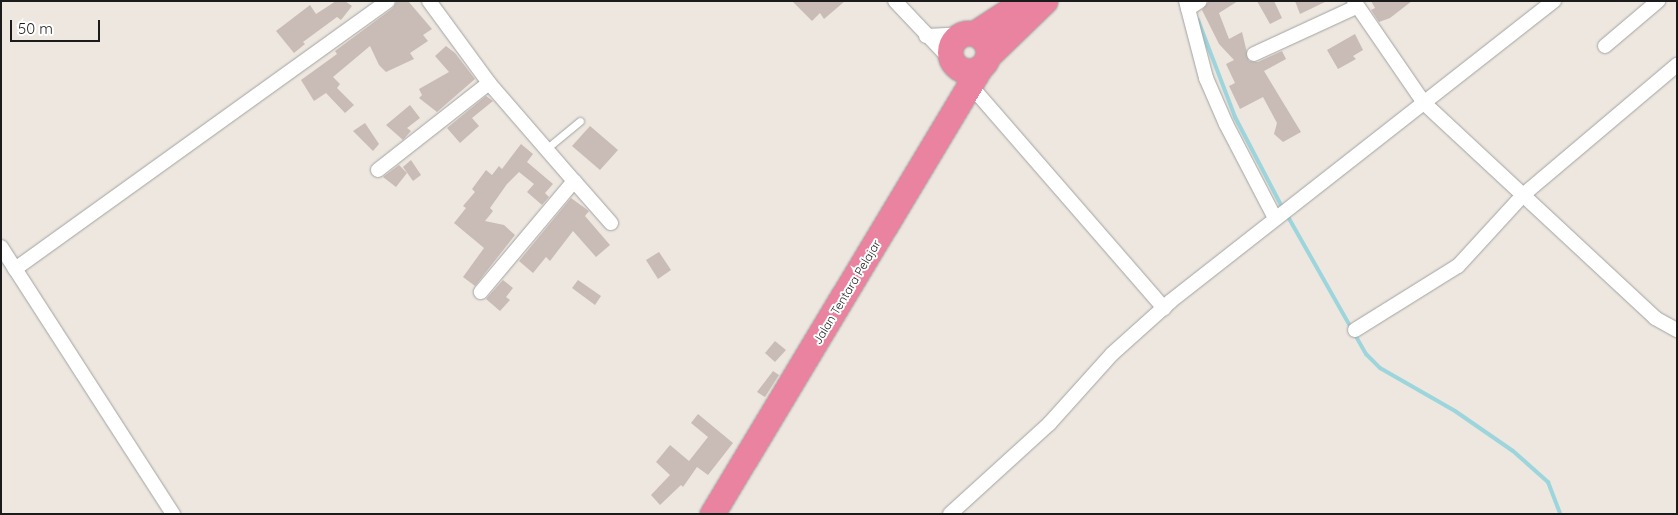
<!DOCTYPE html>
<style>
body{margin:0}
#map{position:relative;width:1678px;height:515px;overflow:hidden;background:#ede7df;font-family:Quicksand,sans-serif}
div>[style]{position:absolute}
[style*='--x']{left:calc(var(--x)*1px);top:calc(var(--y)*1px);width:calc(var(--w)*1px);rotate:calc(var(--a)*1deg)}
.stream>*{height:4px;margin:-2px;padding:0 2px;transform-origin:2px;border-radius:2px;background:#9dd5dd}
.building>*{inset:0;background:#c9bcb6}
.roads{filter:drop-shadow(0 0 1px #a2a2a2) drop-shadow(0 0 1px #a2a2a2)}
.lane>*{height:7px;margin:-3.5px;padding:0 3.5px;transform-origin:3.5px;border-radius:3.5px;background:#fff}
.street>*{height:14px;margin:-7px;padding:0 7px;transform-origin:7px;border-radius:7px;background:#fff}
.highway>*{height:25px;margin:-12.5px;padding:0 12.5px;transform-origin:12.5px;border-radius:12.5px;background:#e983a0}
.highway>.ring{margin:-12.5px;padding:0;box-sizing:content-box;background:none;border:25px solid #e983a0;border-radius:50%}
span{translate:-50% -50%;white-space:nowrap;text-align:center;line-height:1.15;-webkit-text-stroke:4px #fff;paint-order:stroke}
.street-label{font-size:12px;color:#1b1b1b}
.frame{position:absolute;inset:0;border:2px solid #1b1b1b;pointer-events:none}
.scale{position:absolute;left:10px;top:20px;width:90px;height:22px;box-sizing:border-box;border:2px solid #1b1b1b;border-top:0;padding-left:6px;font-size:15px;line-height:18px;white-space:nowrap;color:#1b1b1b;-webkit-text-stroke:4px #fff;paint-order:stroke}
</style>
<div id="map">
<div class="stream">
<div style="--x:1198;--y:20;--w:104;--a:69.1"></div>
<div style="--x:1235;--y:117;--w:104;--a:62.4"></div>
<div style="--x:1287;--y:215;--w:160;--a:60.4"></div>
<div style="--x:1366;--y:354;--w:20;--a:45"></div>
<div style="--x:1380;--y:368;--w:86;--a:29.8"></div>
<div style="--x:1455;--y:411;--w:70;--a:34.6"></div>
<div style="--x:1513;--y:451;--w:47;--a:41.5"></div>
<div style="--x:1548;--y:482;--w:34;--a:69"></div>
</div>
<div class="building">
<div style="clip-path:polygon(336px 1px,345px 1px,352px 6px,341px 20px,337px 17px,303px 42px,305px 44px,294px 53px,276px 31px,310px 5px,316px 14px)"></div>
<div style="clip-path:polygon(397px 1px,408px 1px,432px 29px,423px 35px,428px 41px,410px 53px,414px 59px,386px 72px,379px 65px,370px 46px,333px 77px,340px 84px,337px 88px,354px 105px,345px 113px,326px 93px,314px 101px,301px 80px,337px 54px,335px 51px,393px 8px)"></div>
<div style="clip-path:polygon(792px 1px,845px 1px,824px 19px,820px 13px,812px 21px)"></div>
<div style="clip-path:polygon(1209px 1px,1238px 1px,1219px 13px,1229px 39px,1242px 32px,1249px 61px,1258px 62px,1282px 51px,1286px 59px,1264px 71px,1301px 132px,1283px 142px,1274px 134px,1277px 123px,1263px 97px,1240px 109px,1229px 86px,1235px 83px,1226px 64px,1234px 60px,1219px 44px,1202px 10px)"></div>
<div style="clip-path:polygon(1257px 1px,1274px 1px,1282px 18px,1270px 24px)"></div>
<div style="clip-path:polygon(1295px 1px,1327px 1px,1300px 14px)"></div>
<div style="clip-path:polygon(1371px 1px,1412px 1px,1390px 18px,1379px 22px,1371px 10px,1375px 8px)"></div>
<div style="clip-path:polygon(1355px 34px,1363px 50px,1353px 56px,1356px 59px,1338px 69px,1327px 50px)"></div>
<div style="clip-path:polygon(446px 46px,455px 53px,475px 79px,437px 112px,419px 98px,422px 95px,419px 89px,449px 72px,435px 56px)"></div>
<div style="clip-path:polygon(486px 96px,493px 101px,472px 118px,479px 126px,460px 143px,447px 128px)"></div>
<div style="clip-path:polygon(410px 105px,420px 118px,407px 128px,411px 131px,403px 140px,386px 125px)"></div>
<div style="clip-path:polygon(365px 123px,379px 144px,373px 151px,353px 131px)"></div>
<div style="clip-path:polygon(590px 126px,618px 150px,600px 170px,572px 146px)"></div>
<div style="clip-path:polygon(521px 144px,533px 154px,527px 162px,553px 184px,545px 193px,549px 197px,542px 205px,527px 192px,534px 184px,519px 172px,507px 184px,490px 208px,493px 211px,485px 221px,504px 225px,515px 235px,475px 286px,463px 277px,484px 248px,454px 223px,466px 208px,463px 206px,475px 192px,472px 189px,486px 170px,492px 175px,499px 166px,502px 169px)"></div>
<div style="clip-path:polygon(411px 160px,421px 175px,413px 181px,403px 167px)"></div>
<div style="clip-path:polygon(399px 165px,407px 173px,396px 187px,383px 177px)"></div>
<div style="clip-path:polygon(571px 198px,589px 211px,585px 216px,610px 245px,596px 257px,573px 231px,550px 261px,546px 257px,533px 273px,519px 261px)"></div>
<div style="clip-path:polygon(659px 252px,671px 270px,658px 279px,646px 260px)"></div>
<div style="clip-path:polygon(503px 280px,513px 288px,506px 297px,510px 300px,500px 311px,486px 299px)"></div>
<div style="clip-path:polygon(578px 280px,601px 296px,595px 305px,572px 288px)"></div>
<div style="clip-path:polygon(775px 341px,786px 350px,775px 362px,765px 353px)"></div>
<div style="clip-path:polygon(773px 371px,779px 375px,765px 397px,757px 392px)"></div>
<div style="clip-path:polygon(698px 414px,733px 443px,708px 475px,697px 467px,683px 487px,681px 485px,660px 505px,651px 495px,670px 475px,656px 462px,670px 445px,689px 461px,708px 437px,691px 423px)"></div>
</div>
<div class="roads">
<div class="lane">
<div style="--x:546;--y:149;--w:44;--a:-39.5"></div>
</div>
<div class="street">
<div style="--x:429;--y:1;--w:102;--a:53.8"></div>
<div style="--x:489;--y:83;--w:130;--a:49.1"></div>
<div style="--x:574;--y:181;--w:145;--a:130"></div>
<div style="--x:895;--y:1;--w:83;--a:46.5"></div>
<div style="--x:1186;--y:1;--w:80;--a:75.4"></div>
<div style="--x:1206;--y:78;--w:50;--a:66.5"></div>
<div style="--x:1226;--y:124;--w:106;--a:62.5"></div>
<div style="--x:1354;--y:1;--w:124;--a:55.5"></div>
<div style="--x:1424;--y:103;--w:316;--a:42.9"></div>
<div style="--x:1655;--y:318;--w:25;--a:29"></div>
<div style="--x:1188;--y:9;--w:14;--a:-34"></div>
<div style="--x:926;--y:36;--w:36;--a:-3"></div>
<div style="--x:1605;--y:46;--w:70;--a:-40.3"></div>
<div style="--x:1254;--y:54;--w:112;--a:-24.7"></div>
<div style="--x:970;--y:85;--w:296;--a:49"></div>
<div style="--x:378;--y:170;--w:141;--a:-38.1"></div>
<div style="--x:574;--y:181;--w:56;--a:48.6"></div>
<div style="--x:1;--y:247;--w:318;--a:57.2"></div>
<div style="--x:15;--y:269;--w:459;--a:-35.7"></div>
<div style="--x:1355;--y:330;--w:121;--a:-31.9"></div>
<div style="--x:1458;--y:266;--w:96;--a:-47.5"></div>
<div style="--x:1523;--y:195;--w:202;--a:-40.2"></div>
<div style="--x:950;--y:514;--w:134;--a:-42.3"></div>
<div style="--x:1049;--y:424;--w:94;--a:-48"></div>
<div style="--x:1112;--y:354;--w:79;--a:-41.9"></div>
<div style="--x:1171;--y:301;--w:487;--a:-38.1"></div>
</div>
<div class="highway">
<div class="ring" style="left:950px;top:33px;width:13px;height:13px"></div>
<div style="--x:975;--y:33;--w:59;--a:-33.1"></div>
<div style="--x:988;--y:56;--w:79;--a:-44"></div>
<div style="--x:712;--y:514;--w:520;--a:-59"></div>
</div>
</div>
<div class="street-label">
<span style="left:847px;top:292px;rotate:-59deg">Jalan Tentara Pelajar</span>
</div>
<div class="frame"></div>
<div class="scale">50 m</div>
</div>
